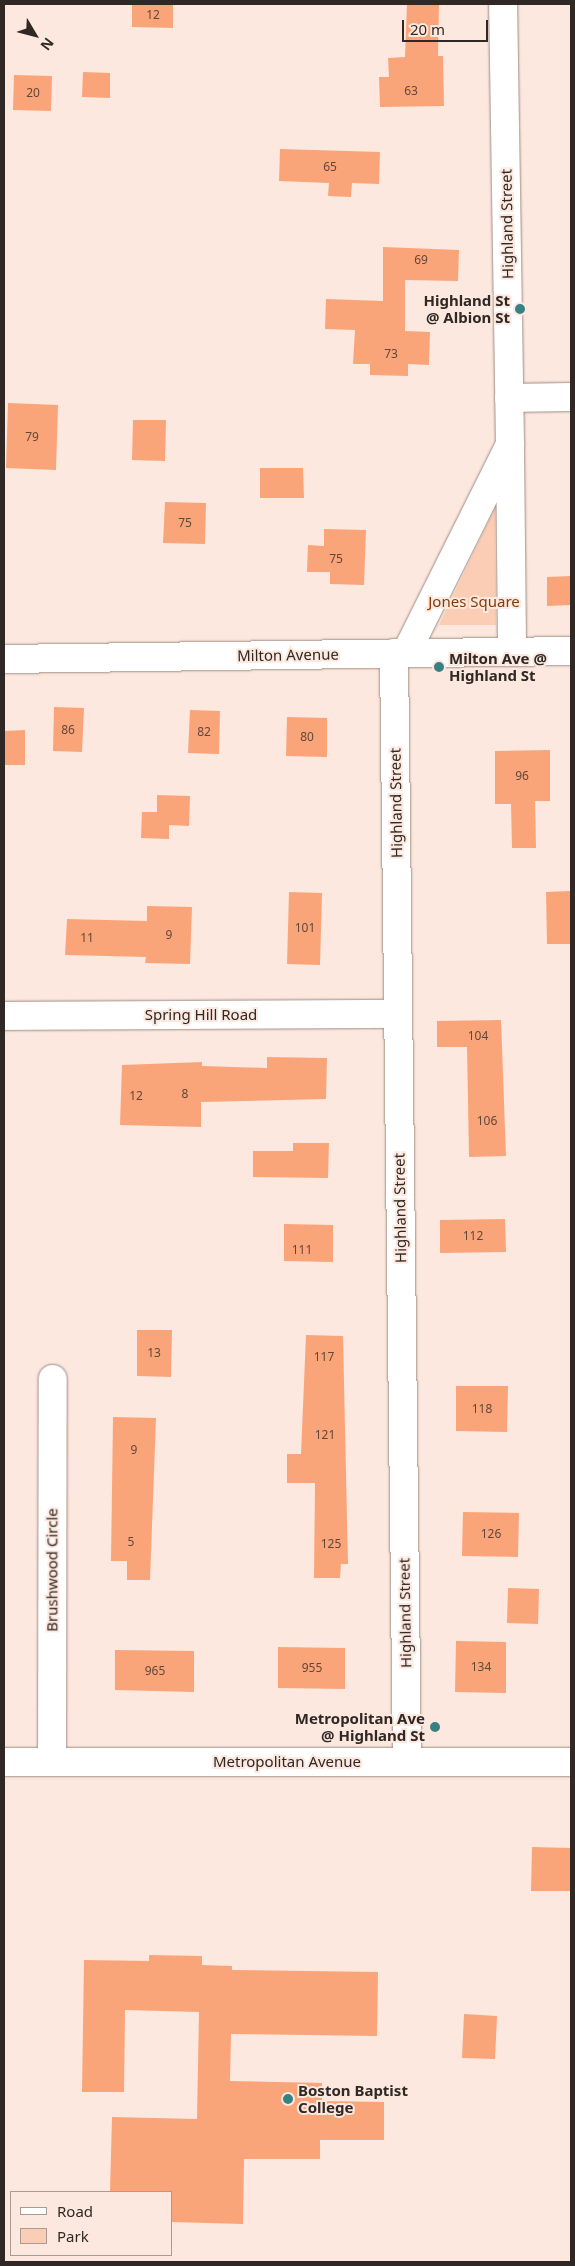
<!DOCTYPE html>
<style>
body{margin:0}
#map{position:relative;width:575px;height:2266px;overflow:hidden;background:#fce8de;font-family:"Noto Sans",sans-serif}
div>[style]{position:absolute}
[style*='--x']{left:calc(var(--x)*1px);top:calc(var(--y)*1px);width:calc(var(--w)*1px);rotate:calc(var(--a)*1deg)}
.green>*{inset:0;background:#fccdb5}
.building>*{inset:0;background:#faa579}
.roads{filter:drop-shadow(0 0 1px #9f8c83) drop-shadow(0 0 1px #9f8c83)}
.minor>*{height:28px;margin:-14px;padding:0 14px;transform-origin:14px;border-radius:14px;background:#fff}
.dots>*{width:14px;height:14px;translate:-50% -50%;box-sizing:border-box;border:2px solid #fce8de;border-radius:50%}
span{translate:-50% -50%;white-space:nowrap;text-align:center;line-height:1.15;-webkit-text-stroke:4px #fce8de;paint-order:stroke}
.number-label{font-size:12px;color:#62473a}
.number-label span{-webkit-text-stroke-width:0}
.street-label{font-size:15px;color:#302825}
.poi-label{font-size:15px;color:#302825;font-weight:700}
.right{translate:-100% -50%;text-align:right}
.left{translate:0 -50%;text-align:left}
.park-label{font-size:15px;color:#853b07}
.frame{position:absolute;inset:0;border:5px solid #302825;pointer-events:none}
.legend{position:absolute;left:10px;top:2191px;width:162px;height:65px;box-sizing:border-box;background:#fce8de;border:1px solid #aa9b94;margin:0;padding:6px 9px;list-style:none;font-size:15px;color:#302825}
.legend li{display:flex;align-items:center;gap:10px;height:25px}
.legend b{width:25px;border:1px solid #aa9b94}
.north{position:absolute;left:10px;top:10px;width:50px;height:50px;-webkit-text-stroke:4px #fce8de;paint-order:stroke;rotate:127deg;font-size:14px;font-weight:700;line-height:20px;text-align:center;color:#302825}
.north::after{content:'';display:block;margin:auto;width:18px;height:22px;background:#302825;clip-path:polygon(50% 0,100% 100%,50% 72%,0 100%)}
.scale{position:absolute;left:402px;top:20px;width:86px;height:22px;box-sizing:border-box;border:2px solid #302825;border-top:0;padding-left:6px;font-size:15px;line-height:18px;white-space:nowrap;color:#302825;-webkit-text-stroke:4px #fce8de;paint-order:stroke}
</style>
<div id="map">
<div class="green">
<div style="clip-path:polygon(495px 508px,496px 625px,439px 625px)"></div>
</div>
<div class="building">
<div style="clip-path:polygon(132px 4px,173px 4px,173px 28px,132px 27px)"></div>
<div style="clip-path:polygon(407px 4px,439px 4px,438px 56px,443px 56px,444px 106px,380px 107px,379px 77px,389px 77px,388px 58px,405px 57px)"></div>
<div style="clip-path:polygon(83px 72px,110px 73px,110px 98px,82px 97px)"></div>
<div style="clip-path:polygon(14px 75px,52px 76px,51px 111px,13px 110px)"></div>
<div style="clip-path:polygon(280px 149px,380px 152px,379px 184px,352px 183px,351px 197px,328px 196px,329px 183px,279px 181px)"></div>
<div style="clip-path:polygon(383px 247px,459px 250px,458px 281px,405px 280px,405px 331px,430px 332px,429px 365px,408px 364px,408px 376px,370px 375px,370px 364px,353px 364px,355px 330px,325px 329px,326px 299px,383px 301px)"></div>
<div style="clip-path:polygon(8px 403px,58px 405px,56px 470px,6px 468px)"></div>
<div style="clip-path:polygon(133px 420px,166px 420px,165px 461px,132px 460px)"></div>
<div style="clip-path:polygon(260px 468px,303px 468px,304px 498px,260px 498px)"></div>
<div style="clip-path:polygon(165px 502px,206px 503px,205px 544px,163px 543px)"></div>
<div style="clip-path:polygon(324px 529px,366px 530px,364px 585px,330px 584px,330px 572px,307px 572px,308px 545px,324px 546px)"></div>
<div style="clip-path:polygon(571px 576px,571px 605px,547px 606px,547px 577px)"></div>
<div style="clip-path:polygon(54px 707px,84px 708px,82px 752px,53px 751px)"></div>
<div style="clip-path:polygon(190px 710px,220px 711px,219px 754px,188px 753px)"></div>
<div style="clip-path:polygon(287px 717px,327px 718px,327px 757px,286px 756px)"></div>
<div style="clip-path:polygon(25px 730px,25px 765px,4px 765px,4px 731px)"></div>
<div style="clip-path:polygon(550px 750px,550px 801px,535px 801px,536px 848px,512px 848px,511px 804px,495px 804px,495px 751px)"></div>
<div style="clip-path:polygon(157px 795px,190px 796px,189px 826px,169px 825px,169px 839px,141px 838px,142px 812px,157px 812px)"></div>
<div style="clip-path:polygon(571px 891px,571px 944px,547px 944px,546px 892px)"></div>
<div style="clip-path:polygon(289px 892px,322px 893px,320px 965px,287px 964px)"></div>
<div style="clip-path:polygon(147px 906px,192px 907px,190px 964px,145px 963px,146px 957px,65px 955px,67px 919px,147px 921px)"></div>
<div style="clip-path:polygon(501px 1020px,506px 1156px,469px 1157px,467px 1047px,437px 1047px,437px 1021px)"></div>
<div style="clip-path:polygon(267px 1057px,327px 1058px,326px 1099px,201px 1102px,201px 1127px,120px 1125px,122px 1065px,202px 1062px,202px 1066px,267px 1068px)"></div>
<div style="clip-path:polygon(293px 1143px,329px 1143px,328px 1178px,253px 1177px,253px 1151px,293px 1151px)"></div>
<div style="clip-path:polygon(505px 1219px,506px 1252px,440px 1253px,440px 1220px)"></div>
<div style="clip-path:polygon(284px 1224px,333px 1225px,333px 1262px,284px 1261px)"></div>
<div style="clip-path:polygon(137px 1330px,172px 1330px,171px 1377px,137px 1376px)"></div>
<div style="clip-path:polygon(306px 1335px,343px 1336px,348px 1564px,341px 1564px,340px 1578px,314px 1578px,315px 1483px,287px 1483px,287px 1454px,301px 1454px)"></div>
<div style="clip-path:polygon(456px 1386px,508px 1386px,507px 1432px,456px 1431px)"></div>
<div style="clip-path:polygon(113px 1417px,156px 1418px,150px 1580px,127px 1580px,127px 1561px,111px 1561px)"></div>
<div style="clip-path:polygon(463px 1512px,519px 1513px,518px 1557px,462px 1556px)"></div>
<div style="clip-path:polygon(508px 1588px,539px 1589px,538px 1624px,507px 1623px)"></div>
<div style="clip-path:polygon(456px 1641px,506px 1642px,506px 1693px,455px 1692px)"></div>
<div style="clip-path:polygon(278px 1647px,345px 1648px,345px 1689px,278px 1688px)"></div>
<div style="clip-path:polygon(115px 1650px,194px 1651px,194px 1692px,115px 1690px)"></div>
<div style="clip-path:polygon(532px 1847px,571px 1848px,571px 1891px,531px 1891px)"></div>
<div style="clip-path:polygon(149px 1955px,202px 1956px,202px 1965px,232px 1966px,232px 1970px,378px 1972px,377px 2036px,231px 2034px,230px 2081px,322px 2083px,322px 2101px,384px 2102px,384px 2140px,320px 2140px,320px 2159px,244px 2159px,243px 2224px,171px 2222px,171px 2192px,110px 2192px,112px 2117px,197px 2119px,199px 2012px,125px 2010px,124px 2092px,82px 2092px,84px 1960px,149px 1961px)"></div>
<div style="clip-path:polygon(464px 2014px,497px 2016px,495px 2059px,462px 2058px)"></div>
</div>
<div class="roads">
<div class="minor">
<div style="--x:509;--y:398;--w:62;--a:-0.9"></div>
<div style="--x:510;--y:451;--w:201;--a:89.4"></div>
<div style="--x:394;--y:653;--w:1109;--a:89.33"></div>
<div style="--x:406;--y:653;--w:233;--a:-63.5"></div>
<div style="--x:510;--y:444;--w:440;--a:-90.9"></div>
<div style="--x:4;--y:659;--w:567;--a:-0.81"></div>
<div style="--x:4;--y:1016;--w:394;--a:-0.3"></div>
<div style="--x:4;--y:1762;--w:567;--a:0"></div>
<div style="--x:52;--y:1762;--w:383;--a:-89.9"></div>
</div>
</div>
<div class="dots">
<div style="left:520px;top:309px;background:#388183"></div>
<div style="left:439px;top:667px;background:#388183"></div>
<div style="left:435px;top:1727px;background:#388183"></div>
<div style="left:288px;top:2099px;background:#388183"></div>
</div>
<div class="number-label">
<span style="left:153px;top:15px">12</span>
<span style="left:411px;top:91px">63</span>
<span style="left:33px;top:93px">20</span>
<span style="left:330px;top:167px">65</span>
<span style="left:421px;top:260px">69</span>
<span style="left:391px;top:354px">73</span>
<span style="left:32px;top:437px">79</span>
<span style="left:185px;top:523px">75</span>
<span style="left:336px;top:559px">75</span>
<span style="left:68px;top:730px">86</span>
<span style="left:204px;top:732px">82</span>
<span style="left:307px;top:737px">80</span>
<span style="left:522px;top:776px">96</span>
<span style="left:305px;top:928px">101</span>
<span style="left:169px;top:935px">9</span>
<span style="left:87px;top:938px">11</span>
<span style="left:478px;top:1036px">104</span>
<span style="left:185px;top:1094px">8</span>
<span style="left:136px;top:1096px">12</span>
<span style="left:487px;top:1121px">106</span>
<span style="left:473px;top:1236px">112</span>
<span style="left:302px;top:1250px">111</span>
<span style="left:154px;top:1353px">13</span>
<span style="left:324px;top:1357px">117</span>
<span style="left:482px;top:1409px">118</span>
<span style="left:325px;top:1435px">121</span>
<span style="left:134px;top:1450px">9</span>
<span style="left:491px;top:1534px">126</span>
<span style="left:131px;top:1542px">5</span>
<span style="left:331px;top:1544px">125</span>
<span style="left:481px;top:1667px">134</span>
<span style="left:312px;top:1668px">955</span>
<span style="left:155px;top:1671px">965</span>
</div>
<div class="street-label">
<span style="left:507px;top:224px;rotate:-91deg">Highland Street</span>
<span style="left:288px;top:655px;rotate:-1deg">Milton Avenue</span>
<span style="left:396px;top:803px;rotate:-91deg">Highland Street</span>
<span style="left:201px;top:1015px">Spring Hill Road</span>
<span style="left:400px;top:1208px;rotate:-91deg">Highland Street</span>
<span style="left:52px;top:1570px;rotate:-90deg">Brushwood Circle</span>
<span style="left:405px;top:1613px;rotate:-91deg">Highland Street</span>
<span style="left:287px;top:1762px">Metropolitan Avenue</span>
</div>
<div class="poi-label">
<span class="right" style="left:510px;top:309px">Highland St<br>@ Albion St</span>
<span class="left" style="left:449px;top:667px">Milton Ave @<br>Highland St</span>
<span class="right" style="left:425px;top:1727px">Metropolitan Ave<br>@ Highland St</span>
<span class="left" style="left:298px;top:2099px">Boston Baptist<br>College</span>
</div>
<div class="park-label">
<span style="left:474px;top:602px">Jones Square</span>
</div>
<div class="frame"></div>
<ul class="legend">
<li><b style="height:6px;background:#fff"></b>Road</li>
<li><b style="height:14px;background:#fccdb5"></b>Park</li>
</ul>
<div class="north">N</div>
<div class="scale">20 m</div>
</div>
